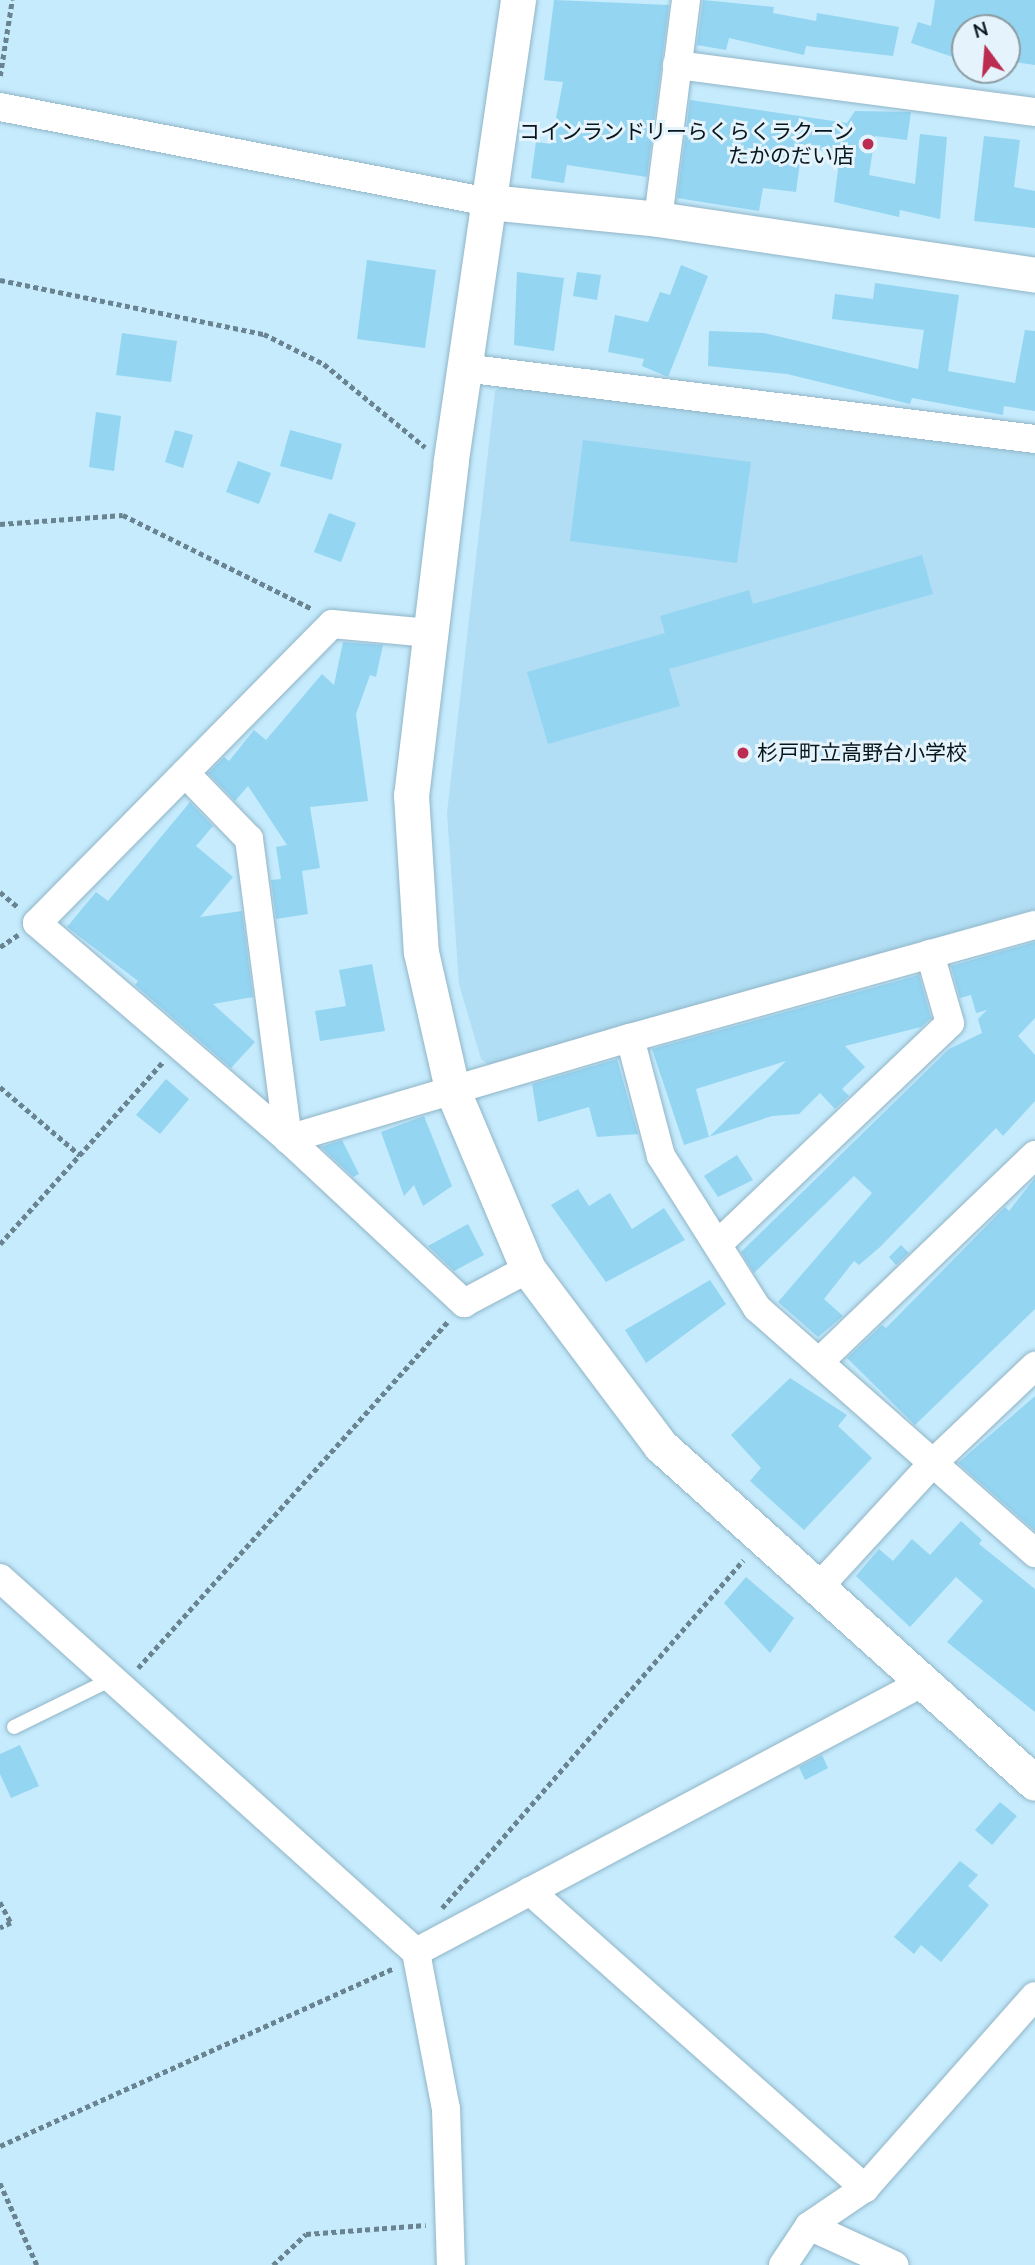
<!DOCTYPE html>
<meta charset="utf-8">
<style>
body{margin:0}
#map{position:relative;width:1035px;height:2265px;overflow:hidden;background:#c5ebfd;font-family:"Nunito Sans","Noto Sans JP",sans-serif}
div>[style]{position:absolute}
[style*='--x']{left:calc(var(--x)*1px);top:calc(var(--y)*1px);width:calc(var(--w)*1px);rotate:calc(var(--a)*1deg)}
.built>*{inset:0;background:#b1def4}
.building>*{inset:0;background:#94d5f2}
.path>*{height:4.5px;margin-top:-2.25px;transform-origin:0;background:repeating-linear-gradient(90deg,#698390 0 5px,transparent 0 8.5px)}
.roads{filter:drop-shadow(0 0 2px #91b5c7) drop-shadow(0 0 2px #91b5c7)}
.service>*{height:14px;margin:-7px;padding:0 7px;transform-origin:7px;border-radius:7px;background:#fff}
.minor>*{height:28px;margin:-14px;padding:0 14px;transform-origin:14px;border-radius:14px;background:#fff}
.tertiary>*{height:35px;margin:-17.5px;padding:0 17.5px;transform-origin:17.5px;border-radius:17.5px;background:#fff}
.dots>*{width:19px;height:19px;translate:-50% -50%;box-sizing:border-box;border:4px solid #e5f4fc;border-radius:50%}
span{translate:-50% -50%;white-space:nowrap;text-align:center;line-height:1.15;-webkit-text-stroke:6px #e5f4fc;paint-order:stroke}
.poi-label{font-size:21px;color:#07151c}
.right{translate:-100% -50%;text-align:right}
.left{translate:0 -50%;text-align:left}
.north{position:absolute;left:951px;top:14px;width:70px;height:70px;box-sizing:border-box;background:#e5f4fc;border:2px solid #8c9ba2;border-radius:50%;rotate:344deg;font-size:19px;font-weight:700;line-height:28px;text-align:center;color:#07151c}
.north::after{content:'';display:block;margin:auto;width:24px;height:32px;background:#bc2b50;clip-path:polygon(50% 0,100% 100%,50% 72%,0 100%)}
</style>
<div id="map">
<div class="built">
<div style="clip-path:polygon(505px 384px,1035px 451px,1035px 909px,489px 1065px,481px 1059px,459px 984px,447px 813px,495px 391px)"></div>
</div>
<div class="building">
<div style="clip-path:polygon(554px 0,669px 5px,647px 177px,567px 165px,564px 183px,531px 178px,536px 142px,551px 144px,563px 82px,544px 80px)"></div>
<div style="clip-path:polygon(703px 0,774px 7px,773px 13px,816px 21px,817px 13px,899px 27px,893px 56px,806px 46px,804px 55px,729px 38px,726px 50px,697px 45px)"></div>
<div style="clip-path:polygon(935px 0,1035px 0,1035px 65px,1007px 61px,1007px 28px,965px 28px,965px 61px,911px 43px,918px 22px,931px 26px)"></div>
<div style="clip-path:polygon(690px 100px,847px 123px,855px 111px,911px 112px,907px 140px,875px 136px,869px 175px,915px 184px,920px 134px,947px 137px,940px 219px,900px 210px,899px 217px,834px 202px,840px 153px,802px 147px,796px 192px,763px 188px,759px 211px,677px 198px)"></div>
<div style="clip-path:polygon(984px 136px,1020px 140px,1014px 187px,1035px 191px,1035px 228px,974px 221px)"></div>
<div style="clip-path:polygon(367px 260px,436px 270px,425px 348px,357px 339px)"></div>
<div style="clip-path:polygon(681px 265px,708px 276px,668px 377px,642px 366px,644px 359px,608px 352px,615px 315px,648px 322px,660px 292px,670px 295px)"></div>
<div style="clip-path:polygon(517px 272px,564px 278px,554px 351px,514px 345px)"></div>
<div style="clip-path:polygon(577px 272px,601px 275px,597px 300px,573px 296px)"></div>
<div style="clip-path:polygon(875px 283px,959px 295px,948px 371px,1015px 383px,1025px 330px,1035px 331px,1035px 411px,1004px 406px,1003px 415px,912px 398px,910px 404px,787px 374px,708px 366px,709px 331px,764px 333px,918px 369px,924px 330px,832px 319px,835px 294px,873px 299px)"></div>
<div style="clip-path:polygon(122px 333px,177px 341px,171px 382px,116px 375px)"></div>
<div style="clip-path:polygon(96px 412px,121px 416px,114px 471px,89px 467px)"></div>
<div style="clip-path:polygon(175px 430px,193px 435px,183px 468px,165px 462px)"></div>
<div style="clip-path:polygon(290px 430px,342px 444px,332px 480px,280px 466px)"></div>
<div style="clip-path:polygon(583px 440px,751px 462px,737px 563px,570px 541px)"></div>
<div style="clip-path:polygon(238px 461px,271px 473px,259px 504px,226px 492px)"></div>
<div style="clip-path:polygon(329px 513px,356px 523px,341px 562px,314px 552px)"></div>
<div style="clip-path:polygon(922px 555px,933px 594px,669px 669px,680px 706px,548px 744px,527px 672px,665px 633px,660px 616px,749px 590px,753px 604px)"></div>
<div style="clip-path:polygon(343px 642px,383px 645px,376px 677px,370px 675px,356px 714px,368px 801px,310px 807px,320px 868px,302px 871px,308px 914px,276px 919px,271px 880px,281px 879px,276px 847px,287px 845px,248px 786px,235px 801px,208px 773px,224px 757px,229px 761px,254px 730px,266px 740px,322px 674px,334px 685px)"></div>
<div style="clip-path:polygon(190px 802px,213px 826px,196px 846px,233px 877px,200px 917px,242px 911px,253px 997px,213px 1004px,255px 1042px,231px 1068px,135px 985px,138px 981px,67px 927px,96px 892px,108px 901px)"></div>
<div style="clip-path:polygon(1035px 942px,1035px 1018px,1018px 1036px,1035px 1055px,1035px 1101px,1003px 1136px,996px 1128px,880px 1247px,859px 1265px,854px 1261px,824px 1299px,843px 1316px,818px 1337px,778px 1302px,872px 1193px,854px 1176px,754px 1273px,741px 1252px,949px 1049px,982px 1033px,978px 1019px,987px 1010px,976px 1013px,971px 995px,960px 998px,951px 966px)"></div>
<div style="clip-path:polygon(372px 964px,385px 1031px,320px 1041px,315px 1011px,346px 1006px,339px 970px)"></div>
<div style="clip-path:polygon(evenodd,919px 975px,931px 1018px,921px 1027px,845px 1046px,865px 1067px,842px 1089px,849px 1096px,835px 1109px,820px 1093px,799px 1114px,772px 1116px,684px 1145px,652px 1049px,919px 975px,786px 1061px,709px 1137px,696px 1089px,786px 1061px)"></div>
<div style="clip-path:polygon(617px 1059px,638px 1134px,597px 1137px,589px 1107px,538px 1122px,532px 1084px)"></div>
<div style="clip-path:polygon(166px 1079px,189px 1099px,160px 1134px,136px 1115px)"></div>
<div style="clip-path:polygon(424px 1116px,452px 1186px,423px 1206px,414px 1185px,404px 1196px,381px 1132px)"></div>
<div style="clip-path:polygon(342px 1140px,359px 1174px,353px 1177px,321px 1147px)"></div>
<div style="clip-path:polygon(737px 1155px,753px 1180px,718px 1197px,704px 1176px)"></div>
<div style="clip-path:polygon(1035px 1178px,1035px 1309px,915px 1425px,847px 1358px,882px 1325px,886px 1328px,1005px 1207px,1009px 1211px)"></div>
<div style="clip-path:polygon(578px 1189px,589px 1206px,610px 1193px,632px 1229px,664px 1208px,685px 1240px,606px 1282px,551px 1205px)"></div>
<div style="clip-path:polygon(468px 1224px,484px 1255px,454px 1271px,428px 1246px)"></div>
<div style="clip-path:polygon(901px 1245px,909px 1253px,896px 1265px,889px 1257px)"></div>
<div style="clip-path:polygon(710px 1280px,726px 1304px,646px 1363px,625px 1330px)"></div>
<div style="clip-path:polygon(790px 1378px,847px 1415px,838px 1426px,872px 1458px,804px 1530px,750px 1481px,761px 1468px,731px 1435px)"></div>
<div style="clip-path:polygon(1035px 1396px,1035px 1531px,958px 1463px)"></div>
<div style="clip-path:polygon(961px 1521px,982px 1540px,979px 1544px,1035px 1589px,1035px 1712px,947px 1642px,983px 1601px,956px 1577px,910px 1627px,856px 1576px,879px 1549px,893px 1561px,912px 1539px,930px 1555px)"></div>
<div style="clip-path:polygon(746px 1577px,794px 1618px,770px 1653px,724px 1603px)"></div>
<div style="clip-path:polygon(20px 1745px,39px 1786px,11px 1798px,0 1774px,0 1754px)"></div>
<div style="clip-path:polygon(822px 1755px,828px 1768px,805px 1780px,799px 1767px)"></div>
<div style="clip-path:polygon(1000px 1802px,1017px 1816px,992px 1845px,975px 1830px)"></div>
<div style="clip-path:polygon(960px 1861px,978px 1875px,968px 1886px,989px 1905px,941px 1962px,921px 1945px,914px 1954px,894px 1937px)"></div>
</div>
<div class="path">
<div style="--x:0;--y:76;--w:77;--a:-81"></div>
<div style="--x:0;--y:280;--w:269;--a:11.6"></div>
<div style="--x:264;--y:334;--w:67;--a:26.6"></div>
<div style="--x:324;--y:364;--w:131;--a:39.4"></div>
<div style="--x:0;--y:524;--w:123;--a:-4.2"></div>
<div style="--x:123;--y:515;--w:211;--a:26.4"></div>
<div style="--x:0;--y:892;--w:23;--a:40"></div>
<div style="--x:0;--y:947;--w:22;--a:-34"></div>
<div style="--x:0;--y:1087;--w:105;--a:40.4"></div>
<div style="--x:0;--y:1244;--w:244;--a:-48.2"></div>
<div style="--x:138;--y:1668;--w:464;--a:-48.2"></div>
<div style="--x:0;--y:1902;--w:24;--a:62"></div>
<div style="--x:11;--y:1923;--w:12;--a:156"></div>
<div style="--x:442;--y:1908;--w:460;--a:-49.1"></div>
<div style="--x:0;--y:2146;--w:433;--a:-24.3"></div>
<div style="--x:0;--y:2183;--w:90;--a:65.7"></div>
<div style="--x:273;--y:2265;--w:45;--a:-43.2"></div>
<div style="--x:306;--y:2234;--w:120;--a:-4.3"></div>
</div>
<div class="roads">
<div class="service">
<div style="--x:14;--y:1727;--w:109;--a:-26.1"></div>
</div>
<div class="minor">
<div style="--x:677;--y:65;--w:361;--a:7.5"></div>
<div style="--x:0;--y:107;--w:498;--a:11"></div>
<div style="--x:658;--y:219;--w:221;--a:-82.7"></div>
<div style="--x:464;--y:368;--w:575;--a:7.09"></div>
<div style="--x:429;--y:633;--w:97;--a:-174.7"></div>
<div style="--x:332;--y:624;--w:420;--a:134.6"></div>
<div style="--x:37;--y:923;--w:331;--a:40.7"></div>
<div style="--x:288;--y:1139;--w:357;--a:-16.5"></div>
<div style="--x:630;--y:1038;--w:122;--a:75.3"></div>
<div style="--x:661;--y:1156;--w:180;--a:57.7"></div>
<div style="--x:757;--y:1308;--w:371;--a:41.4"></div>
<div style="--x:185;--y:773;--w:92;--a:45.9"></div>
<div style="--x:249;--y:839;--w:303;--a:82.6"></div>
<div style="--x:288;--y:1139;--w:241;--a:43"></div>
<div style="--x:464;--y:1303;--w:72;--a:-28"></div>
<div style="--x:630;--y:1038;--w:420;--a:-15.6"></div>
<div style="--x:718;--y:1244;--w:320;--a:-43.6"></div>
<div style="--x:950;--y:1023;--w:72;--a:-106.2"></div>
<div style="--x:819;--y:1362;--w:299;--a:-43.8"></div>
<div style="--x:0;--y:1578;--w:559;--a:41.96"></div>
<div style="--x:416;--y:1952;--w:573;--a:-28"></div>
<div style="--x:817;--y:1589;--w:171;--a:-47.4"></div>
<div style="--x:933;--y:1463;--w:141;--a:-43.6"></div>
<div style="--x:530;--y:1891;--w:448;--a:41.6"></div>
<div style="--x:416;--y:1952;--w:160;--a:79.2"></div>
<div style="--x:446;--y:2109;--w:156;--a:88.2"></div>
<div style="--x:809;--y:2226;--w:94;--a:24.6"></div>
<div style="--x:783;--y:2265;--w:47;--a:-56.3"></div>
<div style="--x:809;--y:2226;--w:68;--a:-34.2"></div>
<div style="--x:865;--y:2188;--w:256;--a:-48.5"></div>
</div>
<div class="tertiary">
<div style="--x:518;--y:0;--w:466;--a:98.3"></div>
<div style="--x:451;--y:461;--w:336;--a:96.8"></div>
<div style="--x:411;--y:795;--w:157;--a:86.4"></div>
<div style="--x:421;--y:952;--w:140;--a:77.2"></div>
<div style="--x:452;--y:1089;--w:195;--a:67.1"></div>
<div style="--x:528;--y:1269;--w:221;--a:53.1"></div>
<div style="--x:661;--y:1446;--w:503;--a:42.02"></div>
<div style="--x:489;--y:202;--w:170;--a:5.7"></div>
<div style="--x:658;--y:219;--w:381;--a:8.4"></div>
</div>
</div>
<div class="dots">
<div style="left:868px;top:144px;background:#bc2b50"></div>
<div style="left:743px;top:753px;background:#bc2b50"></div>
</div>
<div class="poi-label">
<span class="right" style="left:854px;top:144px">コインランドリーらくらくラクーン<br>たかのだい店</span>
<span class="left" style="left:757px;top:753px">杉戸町立高野台小学校</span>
</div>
<div class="north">N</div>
</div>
